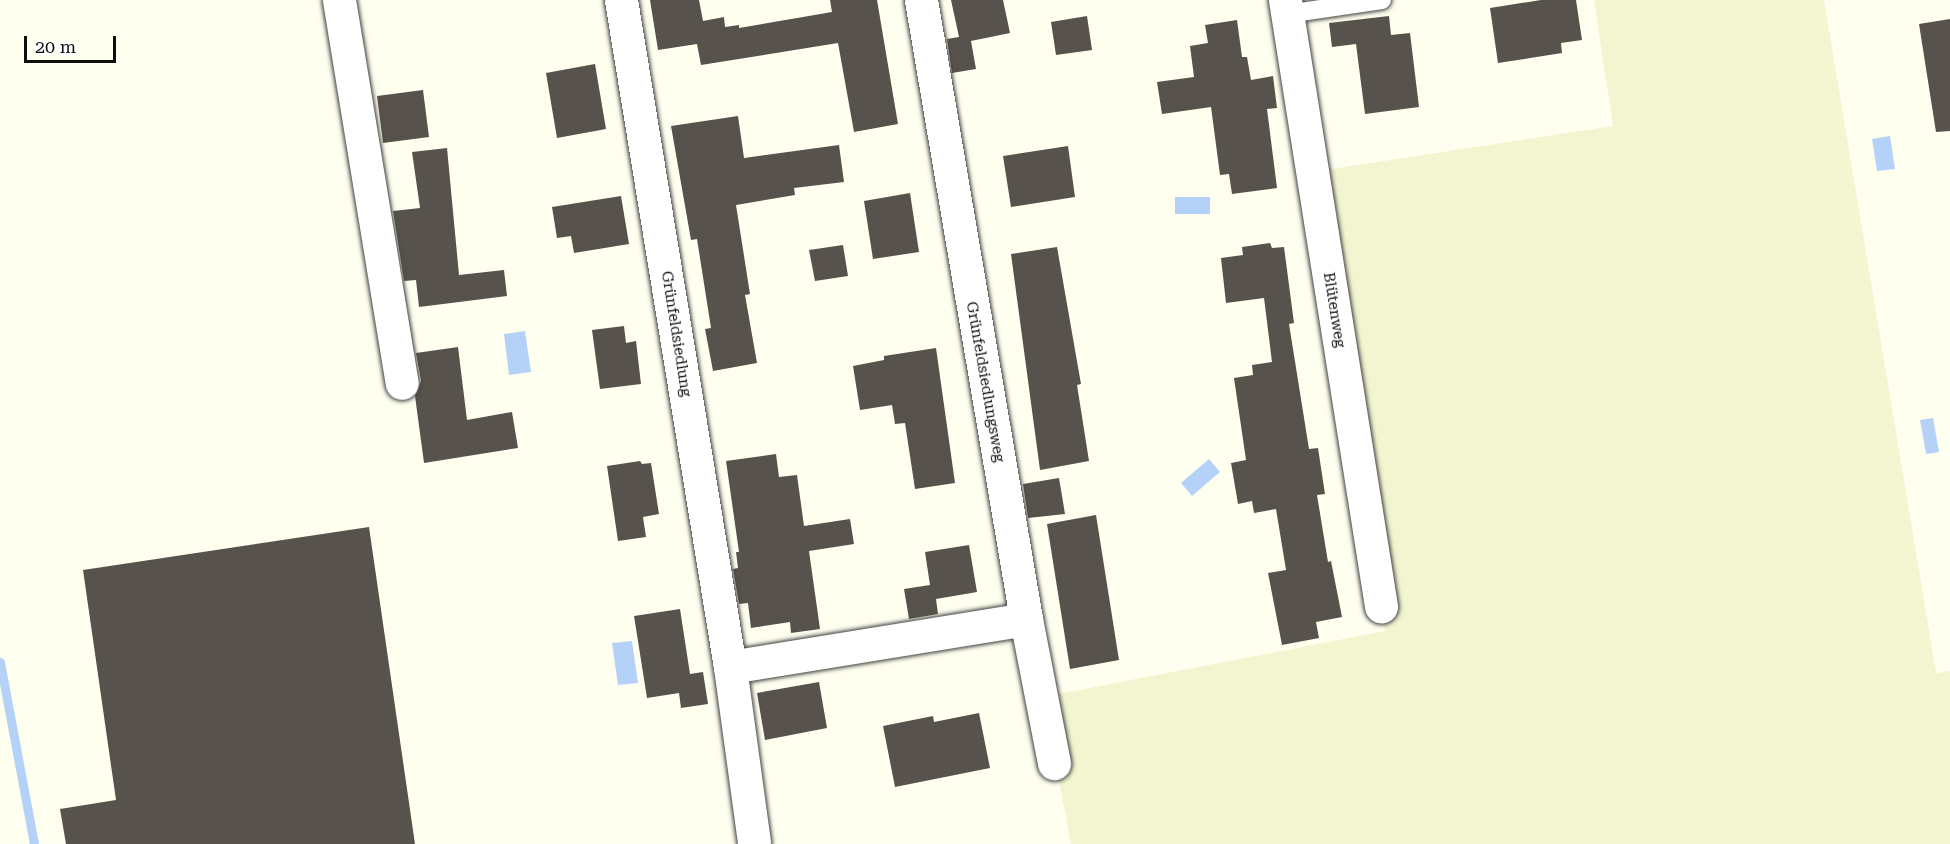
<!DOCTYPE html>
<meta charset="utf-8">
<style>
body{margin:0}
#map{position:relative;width:1950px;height:844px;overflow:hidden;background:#fffff0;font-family:"Roboto Serif",serif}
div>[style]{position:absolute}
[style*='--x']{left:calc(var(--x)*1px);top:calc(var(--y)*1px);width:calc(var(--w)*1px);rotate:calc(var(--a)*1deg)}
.farmland>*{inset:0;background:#f2f5d0}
.water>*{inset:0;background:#b4d2f7}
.stream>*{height:9px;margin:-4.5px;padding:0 4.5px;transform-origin:4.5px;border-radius:4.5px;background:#b4d2f7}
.building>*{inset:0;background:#57524b}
.roads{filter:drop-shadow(0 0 2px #424242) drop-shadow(0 0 2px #424242)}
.service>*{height:18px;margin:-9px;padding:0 9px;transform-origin:9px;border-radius:9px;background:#fff}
.minor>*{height:33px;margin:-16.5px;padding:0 16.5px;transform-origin:16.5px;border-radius:16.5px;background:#fff}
span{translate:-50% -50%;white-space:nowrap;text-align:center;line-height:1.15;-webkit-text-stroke:6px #fff;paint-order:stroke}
.street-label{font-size:15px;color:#0f0f0f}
.scale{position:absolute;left:24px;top:36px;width:92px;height:27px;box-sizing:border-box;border:3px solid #0f0f0f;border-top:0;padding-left:8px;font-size:18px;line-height:21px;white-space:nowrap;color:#0f0f0f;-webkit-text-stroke:4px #fff;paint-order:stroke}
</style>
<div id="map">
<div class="farmland">
<div style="clip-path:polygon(1594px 0,1824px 0,1936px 673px,1950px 671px,1950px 844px,1071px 844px,1043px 697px,1385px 631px,1312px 172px,1613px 126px)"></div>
</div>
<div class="water">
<div style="clip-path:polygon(1890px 136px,1895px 169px,1877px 171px,1872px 139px)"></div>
<div style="clip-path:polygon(1175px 197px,1210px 197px,1210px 214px,1175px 214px)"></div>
<div style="clip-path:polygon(525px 331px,531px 372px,509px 375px,504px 334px)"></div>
<div style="clip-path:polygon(1933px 418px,1939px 452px,1926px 454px,1920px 420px)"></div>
<div style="clip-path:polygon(1209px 459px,1220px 472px,1192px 496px,1181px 483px)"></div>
<div style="clip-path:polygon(632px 641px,638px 683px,618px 685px,612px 643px)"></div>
</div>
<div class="stream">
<div style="--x:0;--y:662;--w:185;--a:79.4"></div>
</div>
<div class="building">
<div style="clip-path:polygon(650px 0,699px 0,703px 21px,724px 17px,725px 27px,739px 25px,739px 28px,832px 12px,830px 0,877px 0,898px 124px,854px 132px,838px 43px,701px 65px,697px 44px,658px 50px)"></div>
<div style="clip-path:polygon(951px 0,1003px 0,1010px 33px,971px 41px,976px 69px,952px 73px,947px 39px,959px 37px)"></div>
<div style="clip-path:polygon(1541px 0,1576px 0,1582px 40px,1561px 43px,1562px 53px,1498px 63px,1490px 8px)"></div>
<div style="clip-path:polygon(1087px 16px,1092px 50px,1056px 55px,1051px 22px)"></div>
<div style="clip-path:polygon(1389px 16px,1391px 35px,1410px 33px,1419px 107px,1365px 114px,1356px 44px,1332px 47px,1329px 23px)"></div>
<div style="clip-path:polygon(1950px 19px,1950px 131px,1936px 132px,1919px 24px)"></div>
<div style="clip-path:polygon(1237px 20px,1242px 57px,1247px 57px,1251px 80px,1273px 76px,1277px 108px,1267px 109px,1277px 188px,1232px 194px,1229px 174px,1220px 175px,1211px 107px,1162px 114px,1157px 82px,1194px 77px,1190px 46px,1208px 43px,1205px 25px)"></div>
<div style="clip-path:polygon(595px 64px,606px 129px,557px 138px,546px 73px)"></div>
<div style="clip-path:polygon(423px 90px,429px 137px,383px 143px,377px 96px)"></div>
<div style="clip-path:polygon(738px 116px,744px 158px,839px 145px,844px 182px,794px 188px,795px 195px,736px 205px,750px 294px,745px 295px,757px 363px,713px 371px,705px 329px,711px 328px,697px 239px,691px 240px,671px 126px)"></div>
<div style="clip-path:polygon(1068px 146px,1075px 197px,1011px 207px,1003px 156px)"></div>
<div style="clip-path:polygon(447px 148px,459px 275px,504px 270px,507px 296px,419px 307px,416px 280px,404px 281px,393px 211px,420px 208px,412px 152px)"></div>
<div style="clip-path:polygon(910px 193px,919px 252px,873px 259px,864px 201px)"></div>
<div style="clip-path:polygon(621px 196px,629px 244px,574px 253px,571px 236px,557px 238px,552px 207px)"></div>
<div style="clip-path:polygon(1270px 243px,1272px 248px,1284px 247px,1294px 323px,1289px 324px,1309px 449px,1318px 448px,1325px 494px,1317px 495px,1328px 562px,1331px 561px,1342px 617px,1316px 622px,1319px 638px,1282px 645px,1268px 573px,1286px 570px,1276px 509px,1254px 513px,1252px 501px,1238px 504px,1231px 463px,1246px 460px,1234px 378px,1253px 375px,1252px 365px,1272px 362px,1264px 298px,1226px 303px,1221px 258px,1243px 255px,1242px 247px)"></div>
<div style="clip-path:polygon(843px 245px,848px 276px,815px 281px,809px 250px)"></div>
<div style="clip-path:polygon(1057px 247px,1081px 384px,1077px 385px,1089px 461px,1040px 470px,1011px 254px)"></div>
<div style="clip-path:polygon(624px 326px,626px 343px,636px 341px,641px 384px,600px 389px,592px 330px)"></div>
<div style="clip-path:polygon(458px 347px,467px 420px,512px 412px,518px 448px,424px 463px,415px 396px,421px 381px,416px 353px)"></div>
<div style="clip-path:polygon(936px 348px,955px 483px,915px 489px,905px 423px,895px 424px,892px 405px,860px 410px,853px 366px,884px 360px,884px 356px)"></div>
<div style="clip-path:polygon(776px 454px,779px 477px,797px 475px,804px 526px,850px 519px,854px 544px,809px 551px,820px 629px,791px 633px,790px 622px,751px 628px,748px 603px,739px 604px,733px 569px,738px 568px,736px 552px,739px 552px,726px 461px)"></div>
<div style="clip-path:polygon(640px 461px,642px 464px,651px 463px,659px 514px,643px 517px,646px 537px,618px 541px,607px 466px)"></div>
<div style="clip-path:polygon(1059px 478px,1065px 514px,1028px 518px,1023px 484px)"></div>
<div style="clip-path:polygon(1096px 515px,1119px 660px,1070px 669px,1047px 524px)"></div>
<div style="clip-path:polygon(369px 527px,415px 844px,66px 844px,60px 809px,116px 800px,83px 570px)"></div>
<div style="clip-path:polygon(969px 545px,977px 592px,936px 599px,938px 614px,909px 619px,904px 589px,930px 585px,925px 552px)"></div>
<div style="clip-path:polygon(680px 609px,690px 674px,703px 672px,708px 704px,681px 708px,679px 693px,647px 698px,634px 616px)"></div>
<div style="clip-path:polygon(819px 682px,827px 728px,765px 740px,757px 693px)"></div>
<div style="clip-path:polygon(979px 713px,990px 768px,895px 787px,883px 726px,933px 716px,934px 722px)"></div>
</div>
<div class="roads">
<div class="service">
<div style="--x:1287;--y:14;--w:96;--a:-8.4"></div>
</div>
<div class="minor">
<div style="--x:339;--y:0;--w:388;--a:80.7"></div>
<div style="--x:621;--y:0;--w:676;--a:80.72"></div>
<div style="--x:730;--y:667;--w:177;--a:82.2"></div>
<div style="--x:921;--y:0;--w:628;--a:80.37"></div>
<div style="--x:1026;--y:619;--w:147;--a:79"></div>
<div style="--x:1285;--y:0;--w:614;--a:81"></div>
<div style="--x:730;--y:667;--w:300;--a:-9.2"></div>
</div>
</div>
<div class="street-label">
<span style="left:1334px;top:310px;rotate:81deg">Blütenweg</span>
<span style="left:676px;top:334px;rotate:81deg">Grünfeldsiedlung</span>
<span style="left:985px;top:382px;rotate:80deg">Grünfeldsiedlungsweg</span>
</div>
<div class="scale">20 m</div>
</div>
